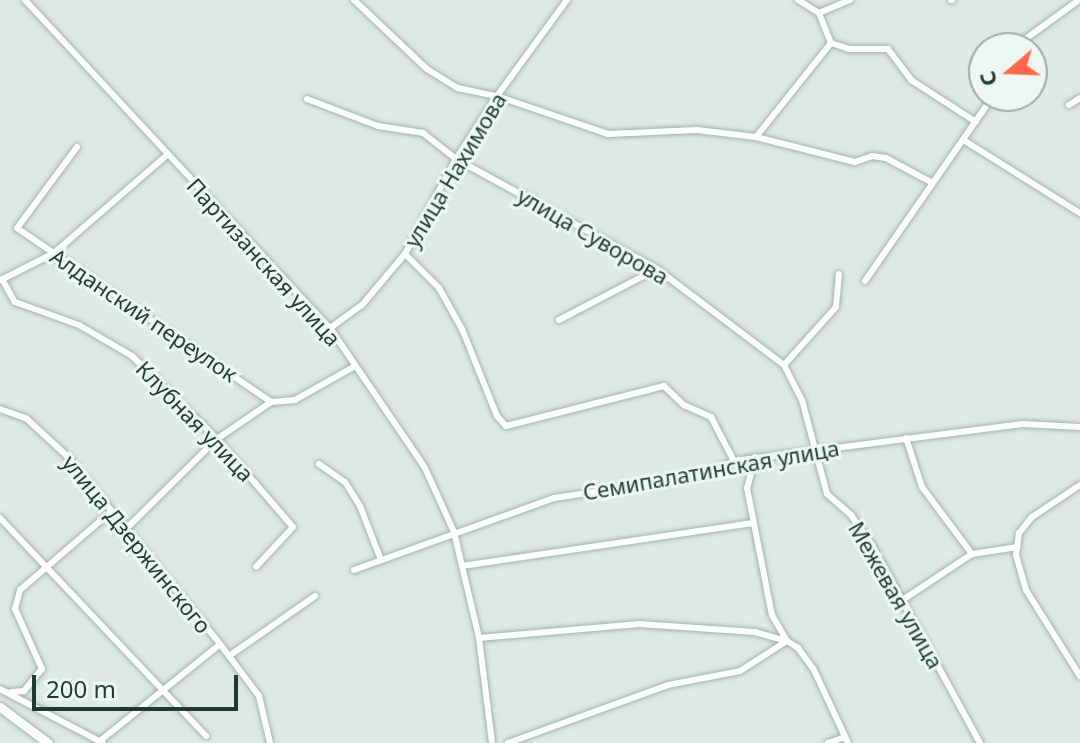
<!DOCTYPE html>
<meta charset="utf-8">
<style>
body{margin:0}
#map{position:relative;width:1080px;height:743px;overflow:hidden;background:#deebe4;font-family:"Noto Sans",sans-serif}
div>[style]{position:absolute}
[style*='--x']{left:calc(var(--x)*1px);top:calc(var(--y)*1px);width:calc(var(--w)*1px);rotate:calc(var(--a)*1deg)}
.roads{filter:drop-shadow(0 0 2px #a1b3ab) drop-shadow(0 0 2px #a1b3ab)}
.street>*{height:6px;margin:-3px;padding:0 3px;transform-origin:3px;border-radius:3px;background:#fff}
.secondary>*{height:9px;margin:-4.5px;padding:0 4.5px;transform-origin:4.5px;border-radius:4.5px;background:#fff}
span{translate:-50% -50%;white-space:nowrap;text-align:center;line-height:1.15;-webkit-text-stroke:6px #eef7f2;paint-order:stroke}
.street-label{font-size:22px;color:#1e3c32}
.north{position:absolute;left:968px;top:32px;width:80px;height:80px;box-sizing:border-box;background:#eef7f2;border:2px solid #9baca5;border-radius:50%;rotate:251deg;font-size:22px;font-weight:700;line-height:32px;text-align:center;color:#1e3c32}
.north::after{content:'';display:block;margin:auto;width:28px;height:36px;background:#fe6849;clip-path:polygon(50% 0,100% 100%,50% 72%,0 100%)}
.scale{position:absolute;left:32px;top:675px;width:206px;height:36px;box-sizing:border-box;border:4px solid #1e3c32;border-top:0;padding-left:10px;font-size:24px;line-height:28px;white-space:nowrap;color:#1e3c32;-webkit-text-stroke:6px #eef7f2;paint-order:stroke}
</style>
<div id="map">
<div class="roads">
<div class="street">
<div style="--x:25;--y:0;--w:448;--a:47.1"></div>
<div style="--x:330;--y:328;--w:169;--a:55.8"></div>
<div style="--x:425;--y:468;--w:70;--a:65.6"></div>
<div style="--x:454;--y:532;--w:109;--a:76.7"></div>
<div style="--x:479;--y:638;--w:106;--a:82.9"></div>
<div style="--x:354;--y:0;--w:100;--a:43.4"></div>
<div style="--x:427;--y:69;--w:36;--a:32"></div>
<div style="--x:458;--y:88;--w:40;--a:12"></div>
<div style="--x:497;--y:96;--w:117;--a:18.9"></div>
<div style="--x:608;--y:134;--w:89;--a:-2.6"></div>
<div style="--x:697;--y:130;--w:59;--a:6.8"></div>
<div style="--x:756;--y:137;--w:102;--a:14.2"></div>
<div style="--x:855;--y:162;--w:18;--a:-19"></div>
<div style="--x:872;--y:156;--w:14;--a:8"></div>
<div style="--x:886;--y:158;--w:51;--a:28.1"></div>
<div style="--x:951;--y:0;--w:1;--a:0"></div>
<div style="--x:819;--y:13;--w:34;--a:-23"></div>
<div style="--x:831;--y:43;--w:19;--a:18"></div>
<div style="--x:849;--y:49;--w:39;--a:0"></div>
<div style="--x:888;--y:49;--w:39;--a:53"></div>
<div style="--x:911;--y:80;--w:77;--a:32.9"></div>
<div style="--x:1013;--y:48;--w:82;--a:-36"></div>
<div style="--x:307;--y:99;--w:76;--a:20.8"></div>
<div style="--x:378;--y:126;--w:46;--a:8.8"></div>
<div style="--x:423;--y:133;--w:42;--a:38.2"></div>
<div style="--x:456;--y:159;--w:229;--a:28.7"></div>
<div style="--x:657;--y:269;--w:159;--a:37.1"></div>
<div style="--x:784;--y:365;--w:39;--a:63"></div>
<div style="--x:802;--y:400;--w:97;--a:75.1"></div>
<div style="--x:827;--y:494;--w:32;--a:41"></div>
<div style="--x:851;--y:515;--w:37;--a:55"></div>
<div style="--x:872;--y:545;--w:226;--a:61.4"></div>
<div style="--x:1069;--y:105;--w:13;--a:-32"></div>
<div style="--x:756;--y:137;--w:120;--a:-51.4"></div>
<div style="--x:831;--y:43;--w:32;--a:-112"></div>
<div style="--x:819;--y:13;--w:25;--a:-148"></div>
<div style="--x:965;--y:141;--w:136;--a:32.1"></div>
<div style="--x:77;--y:147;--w:101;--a:126.5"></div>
<div style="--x:17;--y:228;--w:308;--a:34.4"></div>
<div style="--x:405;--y:254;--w:48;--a:45"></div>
<div style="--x:439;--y:288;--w:47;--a:60.7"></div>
<div style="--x:462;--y:329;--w:94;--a:68.1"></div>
<div style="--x:497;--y:416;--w:13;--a:48"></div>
<div style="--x:506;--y:426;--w:163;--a:-14.2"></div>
<div style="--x:664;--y:386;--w:28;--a:44"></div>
<div style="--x:684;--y:405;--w:30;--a:24"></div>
<div style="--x:711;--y:417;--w:50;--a:62.4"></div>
<div style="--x:2;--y:279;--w:26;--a:61"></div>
<div style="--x:15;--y:302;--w:68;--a:19.8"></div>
<div style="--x:79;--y:325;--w:61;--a:30.3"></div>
<div style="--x:132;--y:356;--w:119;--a:44.3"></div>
<div style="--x:217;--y:439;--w:116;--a:49.2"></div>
<div style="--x:293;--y:527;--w:54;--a:132.8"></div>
<div style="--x:1;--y:280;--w:59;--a:-27"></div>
<div style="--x:54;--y:253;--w:148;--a:-40.9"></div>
<div style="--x:865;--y:281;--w:225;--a:-55.3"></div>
<div style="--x:559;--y:320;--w:110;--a:-27.5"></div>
<div style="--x:330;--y:328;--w:39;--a:-36"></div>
<div style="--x:362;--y:305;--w:67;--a:-49.9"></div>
<div style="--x:405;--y:254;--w:108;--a:-61.8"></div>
<div style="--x:456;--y:159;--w:75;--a:-56.9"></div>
<div style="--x:497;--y:96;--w:119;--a:-53.9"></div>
<div style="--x:784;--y:365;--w:78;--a:-48.1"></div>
<div style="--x:836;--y:307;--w:33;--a:-85"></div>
<div style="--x:0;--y:409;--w:29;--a:20"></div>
<div style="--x:27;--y:419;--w:53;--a:42.7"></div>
<div style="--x:66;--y:455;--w:244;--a:50.8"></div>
<div style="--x:220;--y:644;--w:65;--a:53.1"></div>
<div style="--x:259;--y:696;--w:48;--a:76.8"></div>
<div style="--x:906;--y:438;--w:52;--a:71.9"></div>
<div style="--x:922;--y:487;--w:84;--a:53.3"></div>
<div style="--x:755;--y:457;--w:32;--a:104"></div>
<div style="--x:747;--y:488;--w:129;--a:78.9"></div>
<div style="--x:772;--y:615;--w:30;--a:60"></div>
<div style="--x:787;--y:641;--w:13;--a:32"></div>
<div style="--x:798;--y:648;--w:27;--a:54"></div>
<div style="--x:814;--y:670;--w:81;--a:65"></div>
<div style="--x:319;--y:464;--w:32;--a:35"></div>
<div style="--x:345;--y:482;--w:28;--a:58"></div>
<div style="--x:360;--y:506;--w:58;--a:68.7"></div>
<div style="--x:1080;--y:485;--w:58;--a:146.3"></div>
<div style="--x:1032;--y:517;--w:21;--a:129"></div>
<div style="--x:1019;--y:533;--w:22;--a:98"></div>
<div style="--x:1016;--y:555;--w:36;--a:74"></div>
<div style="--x:1026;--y:590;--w:102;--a:57.9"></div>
<div style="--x:0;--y:518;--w:300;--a:46.6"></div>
<div style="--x:126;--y:529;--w:128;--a:-44.7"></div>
<div style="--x:217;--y:439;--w:65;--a:-34.4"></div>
<div style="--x:271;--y:402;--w:24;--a:-5"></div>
<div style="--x:295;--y:400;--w:69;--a:-29.5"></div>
<div style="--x:462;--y:566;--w:294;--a:-8.4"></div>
<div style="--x:354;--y:570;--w:213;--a:-19.8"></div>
<div style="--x:554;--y:498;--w:150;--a:-8.5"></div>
<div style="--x:702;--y:476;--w:35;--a:-25"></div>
<div style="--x:734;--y:461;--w:291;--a:-7.3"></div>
<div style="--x:1023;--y:424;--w:57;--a:3"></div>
<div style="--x:901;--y:601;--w:85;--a:-33.5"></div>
<div style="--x:972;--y:554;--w:46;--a:-8.8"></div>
<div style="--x:479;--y:638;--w:161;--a:-5"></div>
<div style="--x:639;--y:624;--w:116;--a:3.9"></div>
<div style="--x:755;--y:632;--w:33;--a:16"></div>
<div style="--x:229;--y:656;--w:105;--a:-34.9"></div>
<div style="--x:0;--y:689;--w:116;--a:27.7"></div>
<div style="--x:11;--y:692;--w:13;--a:-4"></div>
<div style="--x:24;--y:691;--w:28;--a:-51"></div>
<div style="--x:42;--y:669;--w:66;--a:-114.2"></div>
<div style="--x:15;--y:609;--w:20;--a:-75"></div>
<div style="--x:20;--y:590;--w:121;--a:-40.7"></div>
<div style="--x:100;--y:741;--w:154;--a:-38.9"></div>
<div style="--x:508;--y:743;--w:170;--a:-19.9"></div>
<div style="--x:668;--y:685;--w:73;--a:-11"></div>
<div style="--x:740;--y:671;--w:56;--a:-32.6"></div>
<div style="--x:828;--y:743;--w:18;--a:-19"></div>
</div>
<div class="secondary">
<div style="--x:0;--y:707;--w:60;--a:36.9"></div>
</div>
</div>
<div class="street-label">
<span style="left:455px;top:170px;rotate:-59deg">улица Нахимова</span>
<span style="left:593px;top:236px;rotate:30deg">улица Суворова</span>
<span style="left:264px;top:262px;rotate:48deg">Партизанская улица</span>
<span style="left:144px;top:315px;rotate:34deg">Алданский переулок</span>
<span style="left:195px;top:421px;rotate:46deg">Клубная улица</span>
<span style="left:711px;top:470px;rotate:-10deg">Семипалатинская улица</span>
<span style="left:137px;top:544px;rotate:51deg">улица Дзержинского</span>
<span style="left:896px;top:595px;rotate:60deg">Межевая улица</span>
</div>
<div class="north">С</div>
<div class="scale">200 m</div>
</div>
